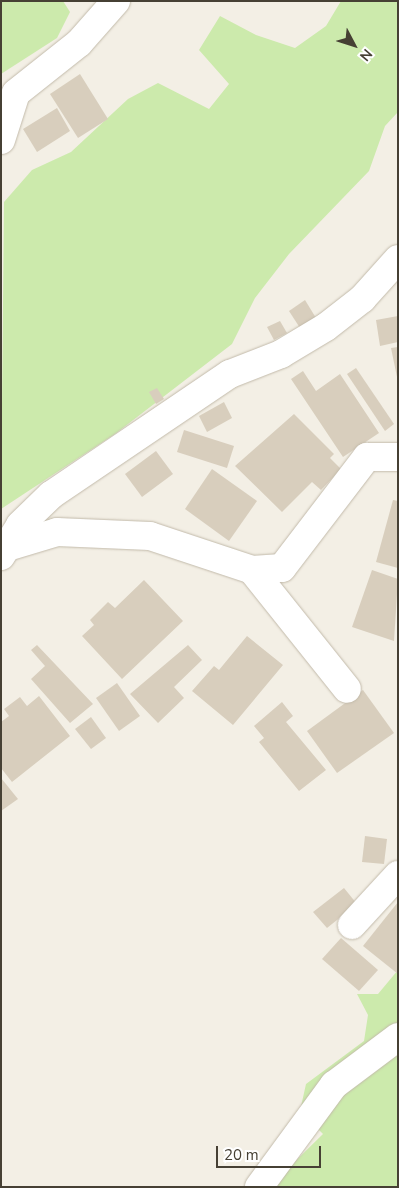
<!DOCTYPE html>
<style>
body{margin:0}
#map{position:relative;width:399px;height:1188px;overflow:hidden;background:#f3efe5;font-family:"Nunito Sans",sans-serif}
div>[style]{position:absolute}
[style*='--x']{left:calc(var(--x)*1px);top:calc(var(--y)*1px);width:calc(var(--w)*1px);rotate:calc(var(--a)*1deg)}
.green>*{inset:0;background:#cceaac}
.building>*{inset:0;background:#d8cebd}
.roads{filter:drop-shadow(0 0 1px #c2baaa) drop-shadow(0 0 1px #c2baaa)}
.street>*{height:28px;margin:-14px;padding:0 14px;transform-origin:14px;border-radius:14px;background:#fff}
span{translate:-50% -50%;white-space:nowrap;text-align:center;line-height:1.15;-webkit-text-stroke:4px #fff;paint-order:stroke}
.frame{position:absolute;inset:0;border:2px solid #464034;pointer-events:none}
.north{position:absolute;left:329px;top:20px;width:50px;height:50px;-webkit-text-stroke:4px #fff;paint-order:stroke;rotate:130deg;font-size:14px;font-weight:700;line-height:20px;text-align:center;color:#464034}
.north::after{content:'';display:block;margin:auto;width:18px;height:22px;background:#464034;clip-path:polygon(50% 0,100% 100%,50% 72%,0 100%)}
.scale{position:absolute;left:216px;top:1146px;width:105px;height:22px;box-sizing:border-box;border:2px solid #464034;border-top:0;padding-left:6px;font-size:15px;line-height:18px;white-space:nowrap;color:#464034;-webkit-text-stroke:4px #fff;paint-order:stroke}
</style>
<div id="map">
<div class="green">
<div style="clip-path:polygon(1px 1px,63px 1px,70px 12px,57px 38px,1px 74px)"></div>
<div style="clip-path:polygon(341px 1px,398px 1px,398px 112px,385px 126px,369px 171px,289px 254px,255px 298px,232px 344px,115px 434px,1px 509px,4px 202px,32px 170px,71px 152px,128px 99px,158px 83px,209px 109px,229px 84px,199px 50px,220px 16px,256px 35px,295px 48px,326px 26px)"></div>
<div style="clip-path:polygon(398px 970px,398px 1187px,269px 1187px,323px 1134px,300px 1111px,306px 1084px,364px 1041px,368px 1015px,357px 994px,378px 994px)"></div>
</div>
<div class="building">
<div style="clip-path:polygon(80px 74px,108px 119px,78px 138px,50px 94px)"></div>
<div style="clip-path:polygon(57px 108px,70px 131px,37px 152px,23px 129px)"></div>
<div style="clip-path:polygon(305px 300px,316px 318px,300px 328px,289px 311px)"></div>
<div style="clip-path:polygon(398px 316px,398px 342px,380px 346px,376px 320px)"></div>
<div style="clip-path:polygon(280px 321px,287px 333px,274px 340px,267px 327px)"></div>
<div style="clip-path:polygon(398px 347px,398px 377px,397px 377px,391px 348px)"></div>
<div style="clip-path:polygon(356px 368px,394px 424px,385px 431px,347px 374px)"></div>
<div style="clip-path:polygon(303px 371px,316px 391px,340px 374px,379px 433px,343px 457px,291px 379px)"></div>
<div style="clip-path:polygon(157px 388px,164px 399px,156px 404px,149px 392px)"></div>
<div style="clip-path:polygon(224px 402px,232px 418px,207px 432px,199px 416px)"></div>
<div style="clip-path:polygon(294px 414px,334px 454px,330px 458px,341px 469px,321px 490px,312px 482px,282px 512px,235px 466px)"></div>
<div style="clip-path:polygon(184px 430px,234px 446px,227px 468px,177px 452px)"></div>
<div style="clip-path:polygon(156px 451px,173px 474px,142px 497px,125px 474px)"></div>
<div style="clip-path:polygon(212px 469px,257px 501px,229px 541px,185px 509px)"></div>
<div style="clip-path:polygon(393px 500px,398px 501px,398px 568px,376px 562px)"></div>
<div style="clip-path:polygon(372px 570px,398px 579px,394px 641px,352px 627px)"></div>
<div style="clip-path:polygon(144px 580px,183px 621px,122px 679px,82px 636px,94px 625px,90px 620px,108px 602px,115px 608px)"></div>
<div style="clip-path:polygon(247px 636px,283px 665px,233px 725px,192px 691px,214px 666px,219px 670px)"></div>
<div style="clip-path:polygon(37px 645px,93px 704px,70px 723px,31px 679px,45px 666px,31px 650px)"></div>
<div style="clip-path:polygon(188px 645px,202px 660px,174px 687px,184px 698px,158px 723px,130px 694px)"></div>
<div style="clip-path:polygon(117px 683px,140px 716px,119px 731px,96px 698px)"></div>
<div style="clip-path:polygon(363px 690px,394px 733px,337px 773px,307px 731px)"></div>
<div style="clip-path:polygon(39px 696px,70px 736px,12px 782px,1px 768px,1px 722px,9px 716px,4px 709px,20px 697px,27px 706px)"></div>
<div style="clip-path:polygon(282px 702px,293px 716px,286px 722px,326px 770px,299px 791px,259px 742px,264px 738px,254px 726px)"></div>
<div style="clip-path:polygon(91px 717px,106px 738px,91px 749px,75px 729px)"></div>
<div style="clip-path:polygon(1px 778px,18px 799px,1px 811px)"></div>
<div style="clip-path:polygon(365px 836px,387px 839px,384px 864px,362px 862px)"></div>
<div style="clip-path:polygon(344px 888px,357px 904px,327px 928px,313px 912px)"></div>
<div style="clip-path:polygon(398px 902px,398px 974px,363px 946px)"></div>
<div style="clip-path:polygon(341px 938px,378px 970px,359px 991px,322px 959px)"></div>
</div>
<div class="roads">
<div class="street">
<div style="--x:1;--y:140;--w:49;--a:-72.3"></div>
<div style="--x:16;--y:93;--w:80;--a:-38.4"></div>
<div style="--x:79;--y:43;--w:56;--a:-48.6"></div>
<div style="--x:7;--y:547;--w:52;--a:-16.7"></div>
<div style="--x:57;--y:532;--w:93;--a:2.5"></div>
<div style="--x:150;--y:536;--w:108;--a:18.4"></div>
<div style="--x:252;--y:570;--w:152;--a:51.4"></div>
<div style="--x:1;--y:556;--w:36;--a:-58"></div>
<div style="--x:20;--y:525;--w:43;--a:-44.1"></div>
<div style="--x:51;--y:495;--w:216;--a:-34.1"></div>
<div style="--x:230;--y:374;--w:55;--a:-21.4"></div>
<div style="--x:281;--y:354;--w:52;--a:-31"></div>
<div style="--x:326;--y:327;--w:46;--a:-37.9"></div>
<div style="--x:362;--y:299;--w:54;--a:-48"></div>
<div style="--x:252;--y:570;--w:30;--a:-4"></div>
<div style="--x:282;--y:568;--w:140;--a:-52.6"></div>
<div style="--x:367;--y:457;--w:31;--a:0"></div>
<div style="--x:352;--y:925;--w:68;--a:-47.4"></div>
<div style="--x:259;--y:1187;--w:127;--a:-53.7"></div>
<div style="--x:334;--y:1085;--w:80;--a:-36.9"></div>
</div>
</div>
<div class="frame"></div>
<div class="north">N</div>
<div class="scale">20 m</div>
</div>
